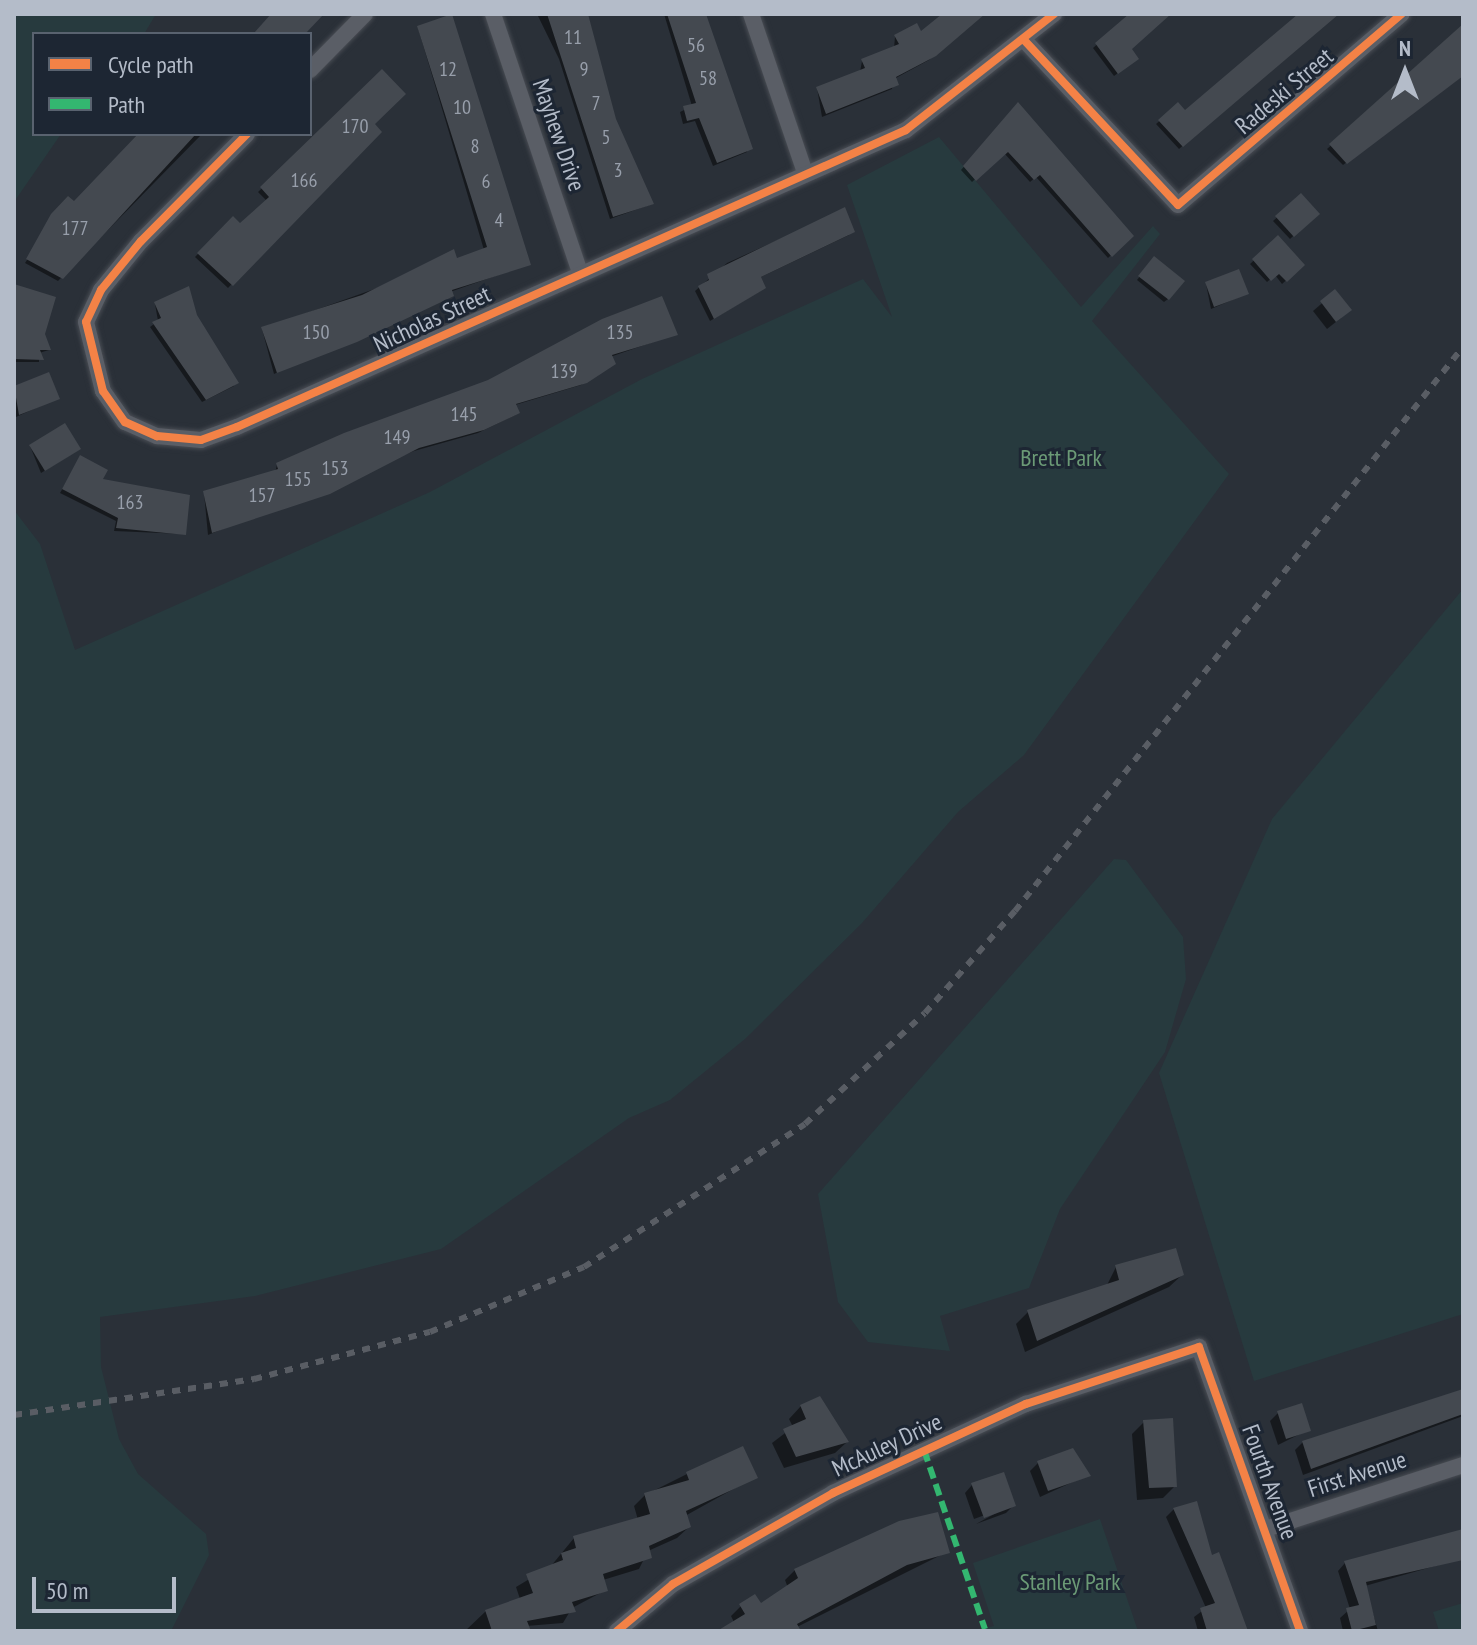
<!DOCTYPE html>
<style>
body{margin:0}
#map{position:relative;width:1477px;height:1645px;overflow:hidden;background:#2a3038;font-family:"PT Sans Narrow",sans-serif}
div>[style]{position:absolute}
[style*='--x']{left:calc(var(--x)*1px);top:calc(var(--y)*1px);width:calc(var(--w)*1px);rotate:calc(var(--a)*1deg)}
.green>*{inset:0;background:#273a3e}
.shadow>*{inset:0;background:#0007}
.building>*{inset:0;background:#444950}
.roads{filter:drop-shadow(0 0 2px #484c53) drop-shadow(0 0 2px #484c53)}
.street>*{height:16px;margin:-8px;padding:0 8px;transform-origin:8px;border-radius:8px;background:#5a5e66}
.rail>*{height:6px;margin-top:-3px;transform-origin:0;background:repeating-linear-gradient(90deg,#595d64 0 8px,transparent 0 16px)}
.quiet>*{height:6px;margin-top:-3px;transform-origin:0;background:repeating-linear-gradient(90deg,#33b770 0 12px,transparent 0 18px)}
.cycleway>*{height:8px;margin:-4px;padding:0 4px;transform-origin:4px;border-radius:4px;background:#f48246}
span{translate:-50% -50%;white-space:nowrap;text-align:center;line-height:1.15;-webkit-text-stroke:6px #1d2633;paint-order:stroke}
.number-label{font-size:20px;color:#989fab}
.number-label span{-webkit-text-stroke-width:0}
.street-label{font-size:24px;color:#b4bcc9}
.park-label{font-size:24px;color:#6b9a76}
.frame{position:absolute;inset:0;border:16px solid #b4bcc9;pointer-events:none}
.legend{position:absolute;left:32px;top:32px;width:280px;height:104px;box-sizing:border-box;background:#1d2633;border:2px solid #59626f;margin:0;padding:10px 14px;list-style:none;font-size:24px;color:#b4bcc9}
.legend li{display:flex;align-items:center;gap:16px;height:40px}
.legend b{width:40px;border:2px solid #59626f}
.north{position:absolute;left:1365px;top:32px;width:80px;height:80px;-webkit-text-stroke:6px #1d2633;paint-order:stroke;rotate:0deg;font-size:22px;font-weight:700;line-height:32px;text-align:center;color:#b4bcc9}
.north::after{content:'';display:block;margin:auto;width:28px;height:36px;background:#b4bcc9;clip-path:polygon(50% 0,100% 100%,50% 72%,0 100%)}
.scale{position:absolute;left:32px;top:1577px;width:144px;height:36px;box-sizing:border-box;border:4px solid #b4bcc9;border-top:0;padding-left:10px;font-size:24px;line-height:28px;white-space:nowrap;color:#b4bcc9;-webkit-text-stroke:6px #1d2633;paint-order:stroke}
</style>
<div id="map">
<div class="green">
<div style="clip-path:polygon(14px 14px,156px 14px,144px 34px,34px 34px,34px 134px,61px 134px,14px 202px)"></div>
<div style="clip-path:polygon(939px 137px,1081px 307px,1153px 226px,1160px 234px,1092px 321px,1229px 474px,1024px 755px,958px 812px,862px 923px,745px 1039px,670px 1100px,629px 1118px,441px 1249px,255px 1296px,100px 1317px,101px 1367px,119px 1439px,138px 1474px,206px 1534px,209px 1555px,171px 1631px,14px 1631px,14px 510px,40px 544px,75px 650px,430px 492px,642px 379px,863px 279px,892px 317px,847px 185px)"></div>
<div style="clip-path:polygon(1463px 589px,1463px 1314px,1254px 1381px,1159px 1073px,1272px 819px)"></div>
<div style="clip-path:polygon(1114px 859px,1126px 860px,1183px 937px,1186px 979px,1165px 1052px,1060px 1209px,1029px 1288px,940px 1316px,950px 1351px,868px 1342px,838px 1302px,818px 1194px)"></div>
<div style="clip-path:polygon(1100px 1519px,1138px 1631px,973px 1631px,994px 1626px,973px 1563px)"></div>
<div style="clip-path:polygon(1463px 1603px,1463px 1631px,1439px 1631px,1433px 1612px)"></div>
</div>
<div class="shadow">
<div style="clip-path:polygon(583px 14px,614px 120px,652px 204px,610px 219px,559px 59px,537px 14px)"></div>
<div style="clip-path:polygon(664px 14px,705px 14px,747px 152px,713px 166px,695px 121px,683px 124px,680px 112px,692px 106px)"></div>
<div style="clip-path:polygon(942px 14px,980px 14px,929px 60px,894px 79px,892px 89px,822px 117px,817px 88px,860px 72px,862px 61px,894px 48px,895px 37px,921px 35px)"></div>
<div style="clip-path:polygon(1131px 14px,1167px 14px,1129px 49px,1133px 62px,1114px 76px,1093px 48px)"></div>
<div style="clip-path:polygon(1301px 14px,1337px 14px,1179px 149px,1156px 124px,1178px 105px,1185px 113px)"></div>
<div style="clip-path:polygon(418px 28px,529px 264px,450px 292px,274px 374px,262px 329px,484px 250px)"></div>
<div style="clip-path:polygon(1463px 29px,1463px 74px,1343px 165px,1327px 149px)"></div>
<div style="clip-path:polygon(382px 72px,372px 124px,379px 132px,228px 288px,195px 257px,233px 218px,239px 226px,267px 201px,258px 192px)"></div>
<div style="clip-path:polygon(1018px 105px,1131px 236px,1108px 258px,1036px 177px,1030px 182px,1004px 153px,972px 182px,961px 170px)"></div>
<div style="clip-path:polygon(141px 134px,202px 134px,58px 281px,25px 263px,65px 202px,74px 204px)"></div>
<div style="clip-path:polygon(1301px 196px,1317px 214px,1290px 239px,1273px 221px)"></div>
<div style="clip-path:polygon(844px 210px,849px 235px,759px 278px,760px 291px,710px 321px,695px 291px,727px 263px)"></div>
<div style="clip-path:polygon(1278px 238px,1303px 265px,1282px 284px,1275px 275px,1267px 282px,1250px 264px)"></div>
<div style="clip-path:polygon(1151px 262px,1168px 299px,1164px 302px,1137px 280px)"></div>
<div style="clip-path:polygon(1206px 284px,1246px 294px,1211px 309px)"></div>
<div style="clip-path:polygon(14px 289px,49px 350px,39px 353px,39px 362px,14px 362px)"></div>
<div style="clip-path:polygon(1335px 292px,1341px 318px,1327px 329px,1313px 311px)"></div>
<div style="clip-path:polygon(155px 304px,195px 315px,234px 386px,202px 402px,150px 327px,158px 321px)"></div>
<div style="clip-path:polygon(676px 334px,610px 357px,610px 367px,581px 385px,515px 405px,515px 415px,478px 433px,414px 451px,208px 535px,204px 493px,275px 472px,277px 465px,488px 382px)"></div>
<div style="clip-path:polygon(48px 374px,58px 398px,16px 417px,14px 388px)"></div>
<div style="clip-path:polygon(30px 446px,75px 452px,41px 473px)"></div>
<div style="clip-path:polygon(80px 458px,100px 480px,184px 534px,114px 531px,116px 521px,60px 493px)"></div>
<div style="clip-path:polygon(1116px 1267px,1182px 1275px,1169px 1287px,1025px 1352px,1016px 1324px,1028px 1312px,1106px 1287px)"></div>
<div style="clip-path:polygon(1463px 1391px,1463px 1416px,1303px 1475px,1295px 1450px,1303px 1442px)"></div>
<div style="clip-path:polygon(801px 1406px,847px 1442px,835px 1453px,784px 1468px,772px 1443px,793px 1427px,789px 1419px)"></div>
<div style="clip-path:polygon(1278px 1413px,1308px 1430px,1278px 1445px,1270px 1421px)"></div>
<div style="clip-path:polygon(1144px 1422px,1175px 1486px,1163px 1498px,1137px 1500px,1132px 1434px)"></div>
<div style="clip-path:polygon(1038px 1463px,1088px 1475px,1040px 1497px,1030px 1471px)"></div>
<div style="clip-path:polygon(687px 1474px,755px 1477px,685px 1516px,689px 1527px,677px 1538px,648px 1551px,639px 1569px,603px 1580px,606px 1590px,572px 1608px,563px 1623px,465px 1631px,486px 1611px,520px 1599px,516px 1587px,551px 1566px,574px 1538px,638px 1520px,634px 1506px,645px 1495px)"></div>
<div style="clip-path:polygon(972px 1485px,1014px 1505px,1006px 1513px,976px 1524px,1007px 1507px,974px 1519px,965px 1493px)"></div>
<div style="clip-path:polygon(1174px 1509px,1210px 1557px,1218px 1554px,1246px 1631px,1198px 1631px,1194px 1617px,1206px 1608px,1166px 1517px)"></div>
<div style="clip-path:polygon(1463px 1531px,1463px 1558px,1365px 1586px,1378px 1631px,1343px 1631px,1340px 1618px,1350px 1609px,1338px 1571px,1345px 1563px)"></div>
<div style="clip-path:polygon(947px 1552px,789px 1631px,718px 1631px,734px 1622px,731px 1616px,741px 1606px,760px 1606px,788px 1588px,785px 1580px,795px 1570px)"></div>
</div>
<div class="building">
<div style="clip-path:polygon(271px 14px,324px 14px,305px 34px,253px 34px)"></div>
<div style="clip-path:polygon(452px 14px,531px 265px,452px 290px,454px 296px,357px 342px,277px 373px,261px 327px,362px 295px,454px 249px,457px 258px,487px 247px,417px 26px)"></div>
<div style="clip-path:polygon(547px 14px,588px 14px,616px 119px,654px 204px,613px 217px)"></div>
<div style="clip-path:polygon(667px 14px,706px 14px,753px 149px,717px 163px,699px 118px,687px 121px,683px 106px,696px 103px)"></div>
<div style="clip-path:polygon(942px 14px,985px 14px,936px 56px,896px 77px,899px 85px,826px 114px,816px 87px,865px 68px,861px 59px,899px 44px,894px 35px,917px 23px,921px 31px)"></div>
<div style="clip-path:polygon(1129px 14px,1171px 14px,1132px 49px,1139px 59px,1118px 74px,1095px 43px)"></div>
<div style="clip-path:polygon(1298px 14px,1339px 14px,1183px 147px,1158px 120px,1178px 102px,1185px 110px)"></div>
<div style="clip-path:polygon(1463px 24px,1463px 76px,1347px 164px,1329px 144px)"></div>
<div style="clip-path:polygon(382px 69px,406px 94px,375px 124px,382px 132px,233px 286px,197px 253px,233px 216px,240px 223px,269px 197px,260px 187px)"></div>
<div style="clip-path:polygon(1018px 102px,1134px 236px,1112px 257px,1040px 175px,1034px 180px,1008px 152px,976px 181px,963px 166px)"></div>
<div style="clip-path:polygon(138px 134px,196px 134px,63px 279px,26px 259px,51px 214px,68px 196px,74px 201px)"></div>
<div style="clip-path:polygon(1301px 193px,1320px 214px,1294px 237px,1275px 216px)"></div>
<div style="clip-path:polygon(845px 207px,855px 232px,761px 277px,766px 288px,714px 319px,698px 286px,709px 280px,707px 274px)"></div>
<div style="clip-path:polygon(1278px 235px,1305px 265px,1287px 282px,1279px 274px,1271px 281px,1252px 259px)"></div>
<div style="clip-path:polygon(1154px 256px,1185px 281px,1169px 300px,1138px 276px)"></div>
<div style="clip-path:polygon(1239px 269px,1249px 294px,1214px 307px,1205px 282px)"></div>
<div style="clip-path:polygon(14px 284px,56px 297px,45px 334px,51px 350px,40px 350px,44px 360px,14px 359px)"></div>
<div style="clip-path:polygon(189px 286px,197px 315px,239px 383px,206px 400px,152px 322px,161px 318px,154px 302px)"></div>
<div style="clip-path:polygon(1335px 289px,1352px 310px,1336px 322px,1320px 301px)"></div>
<div style="clip-path:polygon(662px 296px,678px 335px,612px 355px,616px 364px,587px 383px,516px 404px,520px 413px,484px 430px,419px 448px,330px 494px,212px 533px,203px 491px,278px 469px,276px 463px,344px 433px,488px 380px,602px 319px)"></div>
<div style="clip-path:polygon(49px 372px,60px 399px,19px 415px,14px 386px)"></div>
<div style="clip-path:polygon(65px 423px,81px 449px,45px 471px,29px 445px)"></div>
<div style="clip-path:polygon(80px 455px,108px 470px,103px 479px,190px 495px,186px 535px,116px 528px,118px 518px,62px 489px)"></div>
<div style="clip-path:polygon(1176px 1248px,1184px 1275px,1037px 1341px,1027px 1310px,1119px 1280px,1115px 1265px)"></div>
<div style="clip-path:polygon(1463px 1389px,1463px 1414px,1311px 1469px,1302px 1441px)"></div>
<div style="clip-path:polygon(820px 1396px,849px 1442px,796px 1457px,783px 1429px,806px 1419px,800px 1405px)"></div>
<div style="clip-path:polygon(1302px 1403px,1311px 1431px,1286px 1439px,1277px 1411px)"></div>
<div style="clip-path:polygon(1173px 1418px,1177px 1487px,1149px 1488px,1143px 1420px)"></div>
<div style="clip-path:polygon(743px 1446px,758px 1478px,686px 1511px,691px 1527px,649px 1546px,652px 1558px,603px 1574px,608px 1591px,572px 1602px,576px 1612px,527px 1621px,531px 1631px,492px 1631px,485px 1610px,533px 1593px,526px 1574px,563px 1560px,561px 1553px,576px 1548px,573px 1536px,650px 1514px,644px 1493px,689px 1480px,686px 1472px)"></div>
<div style="clip-path:polygon(1073px 1448px,1091px 1476px,1048px 1491px,1037px 1461px)"></div>
<div style="clip-path:polygon(1004px 1472px,1016px 1506px,984px 1518px,971px 1483px)"></div>
<div style="clip-path:polygon(1197px 1501px,1212px 1555px,1219px 1552px,1248px 1631px,1207px 1631px,1200px 1608px,1215px 1603px,1173px 1508px)"></div>
<div style="clip-path:polygon(938px 1512px,950px 1553px,907px 1565px,797px 1624px,801px 1631px,717px 1631px,745px 1614px,739px 1604px,755px 1594px,761px 1603px,798px 1578px,794px 1569px,899px 1521px)"></div>
<div style="clip-path:polygon(1463px 1529px,1463px 1560px,1366px 1582px,1376px 1625px,1352px 1631px,1346px 1608px,1359px 1605px,1344px 1561px)"></div>
</div>
<div class="roads">
<div class="street">
<div style="--x:493;--y:14;--w:272;--a:71.4"></div>
<div style="--x:751;--y:14;--w:165;--a:71.2"></div>
<div style="--x:1025;--y:41;--w:224;--a:47"></div>
<div style="--x:1178;--y:205;--w:294;--a:-40.5"></div>
<div style="--x:310;--y:70;--w:78;--a:-45.5"></div>
<div style="--x:247;--y:134;--w:151;--a:134.7"></div>
<div style="--x:141;--y:241;--w:63;--a:129.2"></div>
<div style="--x:101;--y:290;--w:35;--a:115"></div>
<div style="--x:86;--y:322;--w:71;--a:76.2"></div>
<div style="--x:103;--y:391;--w:38;--a:55"></div>
<div style="--x:125;--y:422;--w:35;--a:24"></div>
<div style="--x:157;--y:436;--w:44;--a:5.2"></div>
<div style="--x:201;--y:440;--w:38;--a:-20"></div>
<div style="--x:237;--y:427;--w:732;--a:-23.94"></div>
<div style="--x:906;--y:130;--w:188;--a:-38.1"></div>
<div style="--x:1266;--y:1529;--w:207;--a:-18"></div>
<div style="--x:617;--y:1631;--w:73;--a:-40"></div>
<div style="--x:673;--y:1584;--w:184;--a:-29.6"></div>
<div style="--x:833;--y:1493;--w:213;--a:-24.8"></div>
<div style="--x:1026;--y:1404;--w:182;--a:-18.2"></div>
<div style="--x:1199;--y:1347;--w:301;--a:70.4"></div>
</div>
</div>
<div class="rail">
<div style="--x:14;--y:1415;--w:243;--a:-8.5"></div>
<div style="--x:254;--y:1379;--w:182;--a:-15"></div>
<div style="--x:430;--y:1332;--w:167;--a:-22.9"></div>
<div style="--x:584;--y:1267;--w:263;--a:-32.9"></div>
<div style="--x:805;--y:1124;--w:163;--a:-42.8"></div>
<div style="--x:925;--y:1013;--w:136;--a:-48.6"></div>
<div style="--x:1015;--y:911;--w:720;--a:-51.54"></div>
</div>
<div class="quiet">
<div style="--x:924;--y:1450;--w:189;--a:71.2"></div>
</div>
<div class="cycleway">
<div style="--x:1025;--y:41;--w:224;--a:47"></div>
<div style="--x:1178;--y:205;--w:294;--a:-40.5"></div>
<div style="--x:247;--y:134;--w:151;--a:134.7"></div>
<div style="--x:141;--y:241;--w:63;--a:129.2"></div>
<div style="--x:101;--y:290;--w:35;--a:115"></div>
<div style="--x:86;--y:322;--w:71;--a:76.2"></div>
<div style="--x:103;--y:391;--w:38;--a:55"></div>
<div style="--x:125;--y:422;--w:35;--a:24"></div>
<div style="--x:157;--y:436;--w:44;--a:5.2"></div>
<div style="--x:201;--y:440;--w:38;--a:-20"></div>
<div style="--x:237;--y:427;--w:732;--a:-23.94"></div>
<div style="--x:906;--y:130;--w:188;--a:-38.1"></div>
<div style="--x:617;--y:1631;--w:73;--a:-40"></div>
<div style="--x:673;--y:1584;--w:184;--a:-29.6"></div>
<div style="--x:833;--y:1493;--w:213;--a:-24.8"></div>
<div style="--x:1026;--y:1404;--w:182;--a:-18.2"></div>
<div style="--x:1199;--y:1347;--w:301;--a:70.4"></div>
</div>
<div class="number-label">
<span style="left:573px;top:37px">11</span>
<span style="left:696px;top:45px">56</span>
<span style="left:448px;top:69px">12</span>
<span style="left:584px;top:69px">9</span>
<span style="left:708px;top:78px">58</span>
<span style="left:596px;top:103px">7</span>
<span style="left:462px;top:107px">10</span>
<span style="left:355px;top:126px">170</span>
<span style="left:606px;top:137px">5</span>
<span style="left:475px;top:146px">8</span>
<span style="left:618px;top:170px">3</span>
<span style="left:304px;top:180px">166</span>
<span style="left:486px;top:181px">6</span>
<span style="left:499px;top:220px">4</span>
<span style="left:75px;top:228px">177</span>
<span style="left:316px;top:332px">150</span>
<span style="left:620px;top:332px">135</span>
<span style="left:564px;top:371px">139</span>
<span style="left:464px;top:414px">145</span>
<span style="left:397px;top:437px">149</span>
<span style="left:335px;top:468px">153</span>
<span style="left:298px;top:479px">155</span>
<span style="left:262px;top:495px">157</span>
<span style="left:130px;top:502px">163</span>
</div>
<div class="street-label">
<span style="left:1284px;top:91px;rotate:-40deg">Radeski Street</span>
<span style="left:559px;top:135px;rotate:71deg">Mayhew Drive</span>
<span style="left:432px;top:319px;rotate:-25deg">Nicholas Street</span>
<span style="left:887px;top:1445px;rotate:-25deg">McAuley Drive</span>
<span style="left:1357px;top:1474px;rotate:-18deg">First Avenue</span>
<span style="left:1270px;top:1482px;rotate:70deg">Fourth Avenue</span>
</div>
<div class="park-label">
<span style="left:1061px;top:458px">Brett Park</span>
<span style="left:1070px;top:1582px">Stanley Park</span>
</div>
<div class="frame"></div>
<ul class="legend">
<li><b style="height:10px;background:#f48246"></b>Cycle path</li>
<li><b style="height:10px;background:#33b770"></b>Path</li>
</ul>
<div class="north">N</div>
<div class="scale">50 m</div>
</div>
